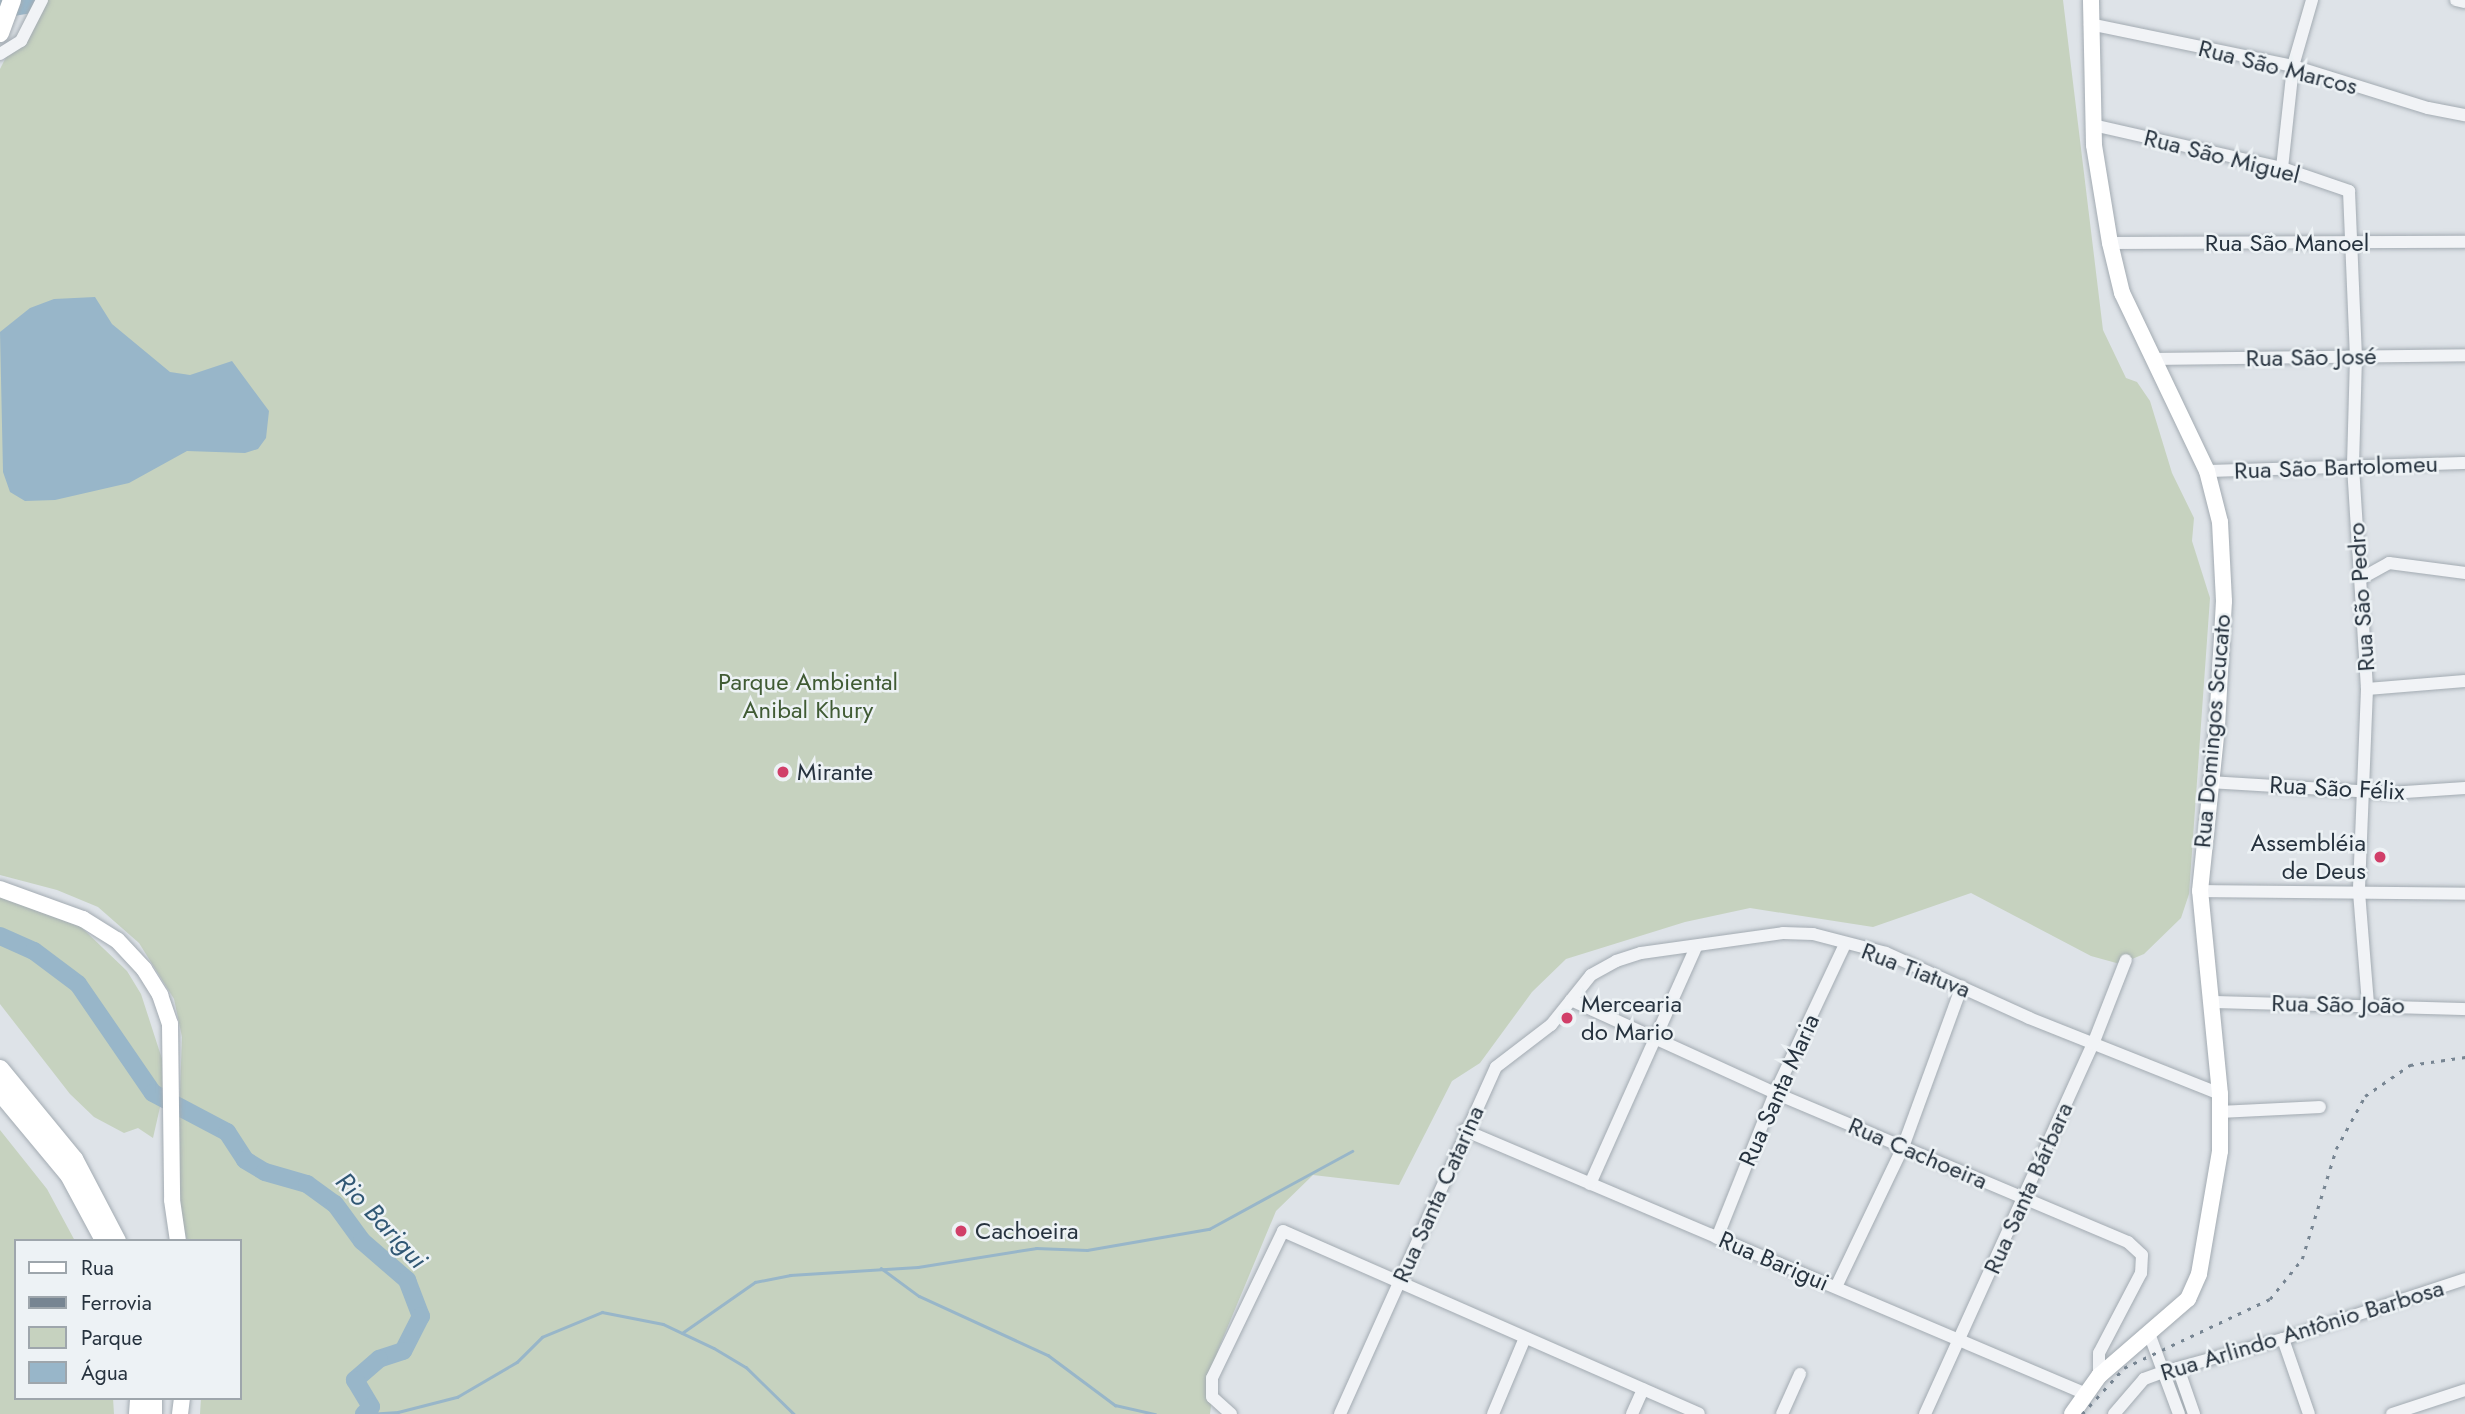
<!DOCTYPE html>
<meta charset="utf-8">
<style>
body{margin:0}
#map{position:relative;width:2465px;height:1414px;overflow:hidden;background:#dee3e8;font-family:Jost,sans-serif}
div>[style]{position:absolute}
[style*='--x']{left:calc(var(--x)*1px);top:calc(var(--y)*1px);width:calc(var(--w)*1px);rotate:calc(var(--a)*1deg)}
.green>*{inset:0;background:#c6d2bf}
.water>*{inset:0;background:#98b6c9}
.stream>*{height:2.5px;margin:-1.25px;padding:0 1.25px;transform-origin:1.25px;border-radius:1.25px;background:#98b6c9}
.river>*{height:18px;margin:-9px;padding:0 9px;transform-origin:9px;border-radius:9px;background:#98b6c9}
.roads{filter:drop-shadow(0 0 2px #a3abb2) drop-shadow(0 0 2px #a3abb2)}
.minor>*{height:12px;margin:-6px;padding:0 6px;transform-origin:6px;border-radius:6px;background:#f1f3f6}
.secondary>*{height:16px;margin:-8px;padding:0 8px;transform-origin:8px;border-radius:8px;background:#fff}
.primary>*{height:18px;margin:-9px;padding:0 9px;transform-origin:9px;border-radius:9px;background:#fff}
.rail>*{height:2.5px;margin-top:-1.25px;transform-origin:0;background:repeating-linear-gradient(90deg,#778592 0 3.5px,transparent 0 10.5px)}
.dots>*{width:19px;height:19px;translate:-50% -50%;box-sizing:border-box;border:4px solid #edf2f5;border-radius:50%}
span{translate:-50% -50%;white-space:nowrap;text-align:center;line-height:1.15;-webkit-text-stroke:5px #edf2f5;paint-order:stroke}
.street-label{font-size:24px;color:#27333f}
.park-label{font-size:24px;color:#405b34}
.poi-label{font-size:24px;color:#27333f}
.left{translate:0 -50%;text-align:left}
.right{translate:-100% -50%;text-align:right}
.water-label{font-size:26px;color:#305774;font-style:italic}
.legend{position:absolute;left:14px;top:1239px;width:228px;height:161px;box-sizing:border-box;background:#edf2f5;border:2px solid #9ea6ac;margin:0;padding:9px 12px;list-style:none;font-size:21px;color:#27333f}
.legend li{display:flex;align-items:center;gap:14px;height:35px}
.legend b{width:35px;border:2px solid #9ea6ac}
</style>
<div id="map">
<div class="green">
<div style="clip-path:polygon(35px 0,2063px 0,2103px 330px,2126px 378px,2137px 382px,2150px 401px,2172px 473px,2194px 518px,2192px 541px,2210px 598px,2189px 894px,2181px 918px,2144px 954px,2120px 964px,2091px 956px,1971px 893px,1873px 927px,1750px 908px,1685px 922px,1566px 959px,1532px 992px,1480px 1063px,1452px 1081px,1399px 1185px,1313px 1175px,1276px 1211px,1218px 1350px,1210px 1414px,200px 1414px,201px 1398px,240px 1398px,240px 1241px,187px 1241px,176px 1196px,182px 1037px,174px 999px,139px 943px,98px 907px,57px 890px,0 875px,0 69px)"></div>
<div style="clip-path:polygon(0 897px,81px 927px,127px 971px,141px 994px,162px 1059px,163px 1094px,153px 1138px,138px 1128px,124px 1133px,94px 1117px,70px 1094px,0 1004px)"></div>
<div style="clip-path:polygon(0 1130px,47px 1189px,75px 1241px,16px 1241px,16px 1398px,113px 1398px,114px 1414px,0 1414px)"></div>
</div>
<div class="water">
<div style="clip-path:polygon(95px 297px,112px 324px,170px 372px,190px 375px,232px 361px,269px 411px,266px 438px,258px 449px,245px 453px,187px 451px,129px 483px,55px 500px,25px 501px,10px 492px,3px 472px,0 332px,30px 308px,54px 299px)"></div>
</div>
<div class="stream">
<div style="--x:881;--y:1268;--w:47;--a:36.4"></div>
<div style="--x:919;--y:1296;--w:142;--a:24.6"></div>
<div style="--x:1048;--y:1355;--w:84;--a:36.7"></div>
<div style="--x:1115;--y:1405;--w:41;--a:12.7"></div>
<div style="--x:682;--y:1333;--w:89;--a:-34.9"></div>
<div style="--x:755;--y:1282;--w:36;--a:-11"></div>
<div style="--x:790;--y:1275;--w:128;--a:-3.6"></div>
<div style="--x:918;--y:1267;--w:120;--a:-9.1"></div>
<div style="--x:1036;--y:1248;--w:51;--a:2.2"></div>
<div style="--x:1087;--y:1250;--w:124;--a:-9.8"></div>
<div style="--x:1209;--y:1229;--w:163;--a:-28.6"></div>
<div style="--x:368;--y:1414;--w:30;--a:-4"></div>
<div style="--x:398;--y:1412;--w:61;--a:-14.3"></div>
<div style="--x:457;--y:1397;--w:69;--a:-30.3"></div>
<div style="--x:517;--y:1362;--w:35;--a:-45"></div>
<div style="--x:542;--y:1337;--w:65;--a:-22.6"></div>
<div style="--x:602;--y:1312;--w:62;--a:11.1"></div>
<div style="--x:663;--y:1324;--w:56;--a:25.2"></div>
<div style="--x:714;--y:1348;--w:37;--a:31"></div>
<div style="--x:746;--y:1367;--w:67;--a:44.4"></div>
</div>
<div class="river">
<div style="--x:0;--y:9;--w:25;--a:-9"></div>
<div style="--x:25;--y:5;--w:6;--a:-59"></div>
<div style="--x:0;--y:936;--w:37;--a:24"></div>
<div style="--x:34;--y:951;--w:55;--a:36.9"></div>
<div style="--x:78;--y:984;--w:132;--a:55.5"></div>
<div style="--x:153;--y:1093;--w:84;--a:27.8"></div>
<div style="--x:227;--y:1132;--w:33;--a:57"></div>
<div style="--x:245;--y:1160;--w:23;--a:31"></div>
<div style="--x:265;--y:1172;--w:44;--a:15.9"></div>
<div style="--x:307;--y:1184;--w:34;--a:36"></div>
<div style="--x:335;--y:1204;--w:46;--a:53.9"></div>
<div style="--x:362;--y:1241;--w:60;--a:40.9"></div>
<div style="--x:407;--y:1280;--w:39;--a:69"></div>
<div style="--x:421;--y:1316;--w:39;--a:117"></div>
<div style="--x:403;--y:1351;--w:25;--a:162"></div>
<div style="--x:379;--y:1359;--w:32;--a:139"></div>
<div style="--x:355;--y:1380;--w:31;--a:59"></div>
<div style="--x:371;--y:1407;--w:10;--a:135"></div>
</div>
<div class="roads">
<div class="minor">
<div style="--x:2456;--y:0;--w:9;--a:13"></div>
<div style="--x:2090;--y:24;--w:207;--a:11.7"></div>
<div style="--x:2293;--y:66;--w:141;--a:17.3"></div>
<div style="--x:2428;--y:108;--w:38;--a:11"></div>
<div style="--x:0;--y:54;--w:25;--a:-32"></div>
<div style="--x:21;--y:41;--w:46;--a:-62.9"></div>
<div style="--x:2093;--y:125;--w:194;--a:12.8"></div>
<div style="--x:2282;--y:168;--w:71;--a:18.9"></div>
<div style="--x:2349;--y:191;--w:166;--a:87.6"></div>
<div style="--x:2356;--y:357;--w:109;--a:91.6"></div>
<div style="--x:2353;--y:466;--w:223;--a:86.4"></div>
<div style="--x:2367;--y:689;--w:203;--a:92.3"></div>
<div style="--x:2359;--y:892;--w:112;--a:85.4"></div>
<div style="--x:2282;--y:168;--w:103;--a:-83.8"></div>
<div style="--x:2293;--y:66;--w:69;--a:-73.9"></div>
<div style="--x:2110;--y:243;--w:355;--a:-0.2"></div>
<div style="--x:2157;--y:359;--w:308;--a:-0.7"></div>
<div style="--x:2207;--y:471;--w:258;--a:-1.8"></div>
<div style="--x:2362;--y:578;--w:31;--a:-29"></div>
<div style="--x:2389;--y:563;--w:77;--a:7.5"></div>
<div style="--x:2367;--y:689;--w:98;--a:-4.7"></div>
<div style="--x:2209;--y:782;--w:181;--a:3.5"></div>
<div style="--x:2390;--y:793;--w:75;--a:-3.8"></div>
<div style="--x:2200;--y:891;--w:265;--a:0.6"></div>
<div style="--x:1571;--y:1000;--w:224;--a:24.5"></div>
<div style="--x:1775;--y:1093;--w:383;--a:22.9"></div>
<div style="--x:2128;--y:1242;--w:19;--a:43"></div>
<div style="--x:2142;--y:1255;--w:18;--a:93"></div>
<div style="--x:2141;--y:1273;--w:90;--a:117.7"></div>
<div style="--x:2099;--y:1353;--w:23;--a:90"></div>
<div style="--x:2212;--y:1002;--w:253;--a:1.6"></div>
<div style="--x:2220;--y:1112;--w:100;--a:-2.9"></div>
<div style="--x:1464;--y:1130;--w:673;--a:22.99"></div>
<div style="--x:1590;--y:1184;--w:260;--a:-65.9"></div>
<div style="--x:1717;--y:1238;--w:156;--a:-68.2"></div>
<div style="--x:1775;--y:1093;--w:165;--a:-64.8"></div>
<div style="--x:1836;--y:1287;--w:155;--a:-64.4"></div>
<div style="--x:1903;--y:1147;--w:171;--a:-69.9"></div>
<div style="--x:2150;--y:1336;--w:83;--a:69.6"></div>
<div style="--x:2283;--y:1339;--w:79;--a:70.9"></div>
<div style="--x:2178;--y:1368;--w:49;--a:70.8"></div>
<div style="--x:1231;--y:1414;--w:25;--a:-138"></div>
<div style="--x:1212;--y:1397;--w:19;--a:-90"></div>
<div style="--x:1212;--y:1378;--w:163;--a:-64.2"></div>
<div style="--x:1283;--y:1231;--w:454;--a:23.7"></div>
<div style="--x:1340;--y:1414;--w:380;--a:-65.8"></div>
<div style="--x:1496;--y:1067;--w:69;--a:-37.4"></div>
<div style="--x:1551;--y:1025;--w:64;--a:-51.3"></div>
<div style="--x:1591;--y:975;--w:29;--a:-29"></div>
<div style="--x:1616;--y:961;--w:26;--a:-18"></div>
<div style="--x:1641;--y:953;--w:143;--a:-8"></div>
<div style="--x:1783;--y:933;--w:30;--a:2"></div>
<div style="--x:1813;--y:934;--w:75;--a:14.6"></div>
<div style="--x:1886;--y:953;--w:157;--a:24.4"></div>
<div style="--x:2029;--y:1018;--w:206;--a:21.7"></div>
<div style="--x:1493;--y:1414;--w:82;--a:-67.2"></div>
<div style="--x:1632;--y:1414;--w:27;--a:-66"></div>
<div style="--x:1782;--y:1414;--w:44;--a:-65.8"></div>
<div style="--x:1925;--y:1414;--w:406;--a:-65.6"></div>
<div style="--x:2093;--y:1044;--w:90;--a:-68.6"></div>
<div style="--x:2114;--y:1414;--w:46;--a:-49.4"></div>
<div style="--x:2144;--y:1379;--w:20;--a:-20"></div>
<div style="--x:2163;--y:1372;--w:124;--a:-15.4"></div>
<div style="--x:2283;--y:1339;--w:192;--a:-18.2"></div>
<div style="--x:2392;--y:1414;--w:77;--a:-18.2"></div>
</div>
<div class="secondary">
<div style="--x:0;--y:889;--w:88;--a:19.9"></div>
<div style="--x:83;--y:919;--w:40;--a:32"></div>
<div style="--x:117;--y:940;--w:40;--a:47"></div>
<div style="--x:144;--y:969;--w:31;--a:58"></div>
<div style="--x:160;--y:995;--w:31;--a:71"></div>
<div style="--x:170;--y:1024;--w:176;--a:89.3"></div>
<div style="--x:172;--y:1200;--w:41;--a:81.7"></div>
<div style="--x:180;--y:1414;--w:16;--a:-83"></div>
<div style="--x:2072;--y:1414;--w:47;--a:-54.6"></div>
<div style="--x:2099;--y:1376;--w:118;--a:-40.9"></div>
<div style="--x:2188;--y:1299;--w:27;--a:-66"></div>
<div style="--x:2199;--y:1274;--w:125;--a:-80.3"></div>
<div style="--x:2220;--y:1151;--w:57;--a:-90"></div>
<div style="--x:2220;--y:1094;--w:204;--a:-95.6"></div>
<div style="--x:2200;--y:891;--w:166;--a:-84.1"></div>
<div style="--x:2217;--y:726;--w:125;--a:-86.8"></div>
<div style="--x:2224;--y:601;--w:79;--a:-92.9"></div>
<div style="--x:2220;--y:522;--w:53;--a:-104.3"></div>
<div style="--x:2207;--y:471;--w:197;--a:-115.5"></div>
<div style="--x:2122;--y:293;--w:51;--a:-103.5"></div>
<div style="--x:2110;--y:243;--w:99;--a:-99.3"></div>
<div style="--x:2094;--y:145;--w:145;--a:-91.2"></div>
</div>
<div class="primary">
<div style="--x:0;--y:33;--w:35;--a:-70"></div>
<div style="--x:0;--y:1069;--w:117;--a:50.6"></div>
<div style="--x:74;--y:1159;--w:93;--a:62.3"></div>
<div style="--x:0;--y:1092;--w:108;--a:50.3"></div>
<div style="--x:69;--y:1175;--w:74;--a:61.7"></div>
<div style="--x:153;--y:1398;--w:16;--a:90"></div>
<div style="--x:138;--y:1414;--w:16;--a:-86"></div>
</div>
</div>
<div class="rail">
<div style="--x:2082;--y:1414;--w:62;--a:-47.6"></div>
<div style="--x:2124;--y:1368;--w:161;--a:-25.3"></div>
<div style="--x:2270;--y:1299;--w:51;--a:-51.3"></div>
<div style="--x:2302;--y:1259;--w:115;--a:-72.8"></div>
<div style="--x:2336;--y:1149;--w:60;--a:-61.3"></div>
<div style="--x:2365;--y:1096;--w:55;--a:-34.6"></div>
<div style="--x:2410;--y:1065;--w:56;--a:-8.3"></div>
</div>
<div class="dots">
<div style="left:783px;top:772px;background:#d13f69"></div>
<div style="left:2380px;top:857px;background:#d13f69"></div>
<div style="left:1567px;top:1018px;background:#d13f69"></div>
<div style="left:961px;top:1231px;background:#d13f69"></div>
</div>
<div class="street-label">
<span style="left:2278px;top:67px;rotate:14deg">Rua São Marcos</span>
<span style="left:2222px;top:156px;rotate:14deg">Rua São Miguel</span>
<span style="left:2287px;top:243px">Rua São Manoel</span>
<span style="left:2311px;top:357px;rotate:-1deg">Rua São José</span>
<span style="left:2336px;top:467px;rotate:-2deg">Rua São Bartolomeu</span>
<span style="left:2361px;top:597px;rotate:-94deg">Rua São Pedro</span>
<span style="left:2212px;top:731px;rotate:-85deg">Rua Domingos Scucato</span>
<span style="left:2337px;top:788px;rotate:3deg">Rua São Félix</span>
<span style="left:1916px;top:970px;rotate:21deg">Rua Tiatuva</span>
<span style="left:2338px;top:1004px;rotate:1deg">Rua São João</span>
<span style="left:1779px;top:1090px;rotate:-66deg">Rua Santa Maria</span>
<span style="left:1918px;top:1153px;rotate:23deg">Rua Cachoeira</span>
<span style="left:2028px;top:1188px;rotate:-66deg">Rua Santa Bárbara</span>
<span style="left:1438px;top:1194px;rotate:-66deg">Rua Santa Catarina</span>
<span style="left:1774px;top:1261px;rotate:23deg">Rua Barigui</span>
<span style="left:2302px;top:1330px;rotate:-17deg">Rua Arlindo Antônio Barbosa</span>
</div>
<div class="park-label">
<span style="left:808px;top:696px">Parque Ambiental<br>Anibal Khury</span>
</div>
<div class="poi-label">
<span class="left" style="left:797px;top:772px">Mirante</span>
<span class="right" style="left:2366px;top:857px">Assembléia<br>de Deus</span>
<span class="left" style="left:1581px;top:1018px">Mercearia<br>do Mario</span>
<span class="left" style="left:975px;top:1231px">Cachoeira</span>
</div>
<div class="water-label">
<span style="left:381px;top:1221px;rotate:47deg">Rio Barigui</span>
</div>
<ul class="legend">
<li><b style="height:9px;background:#fff"></b>Rua</li>
<li><b style="height:9px;background:#778592"></b>Ferrovia</li>
<li><b style="height:19px;background:#c6d2bf"></b>Parque</li>
<li><b style="height:19px;background:#98b6c9"></b>Água</li>
</ul>
</div>
